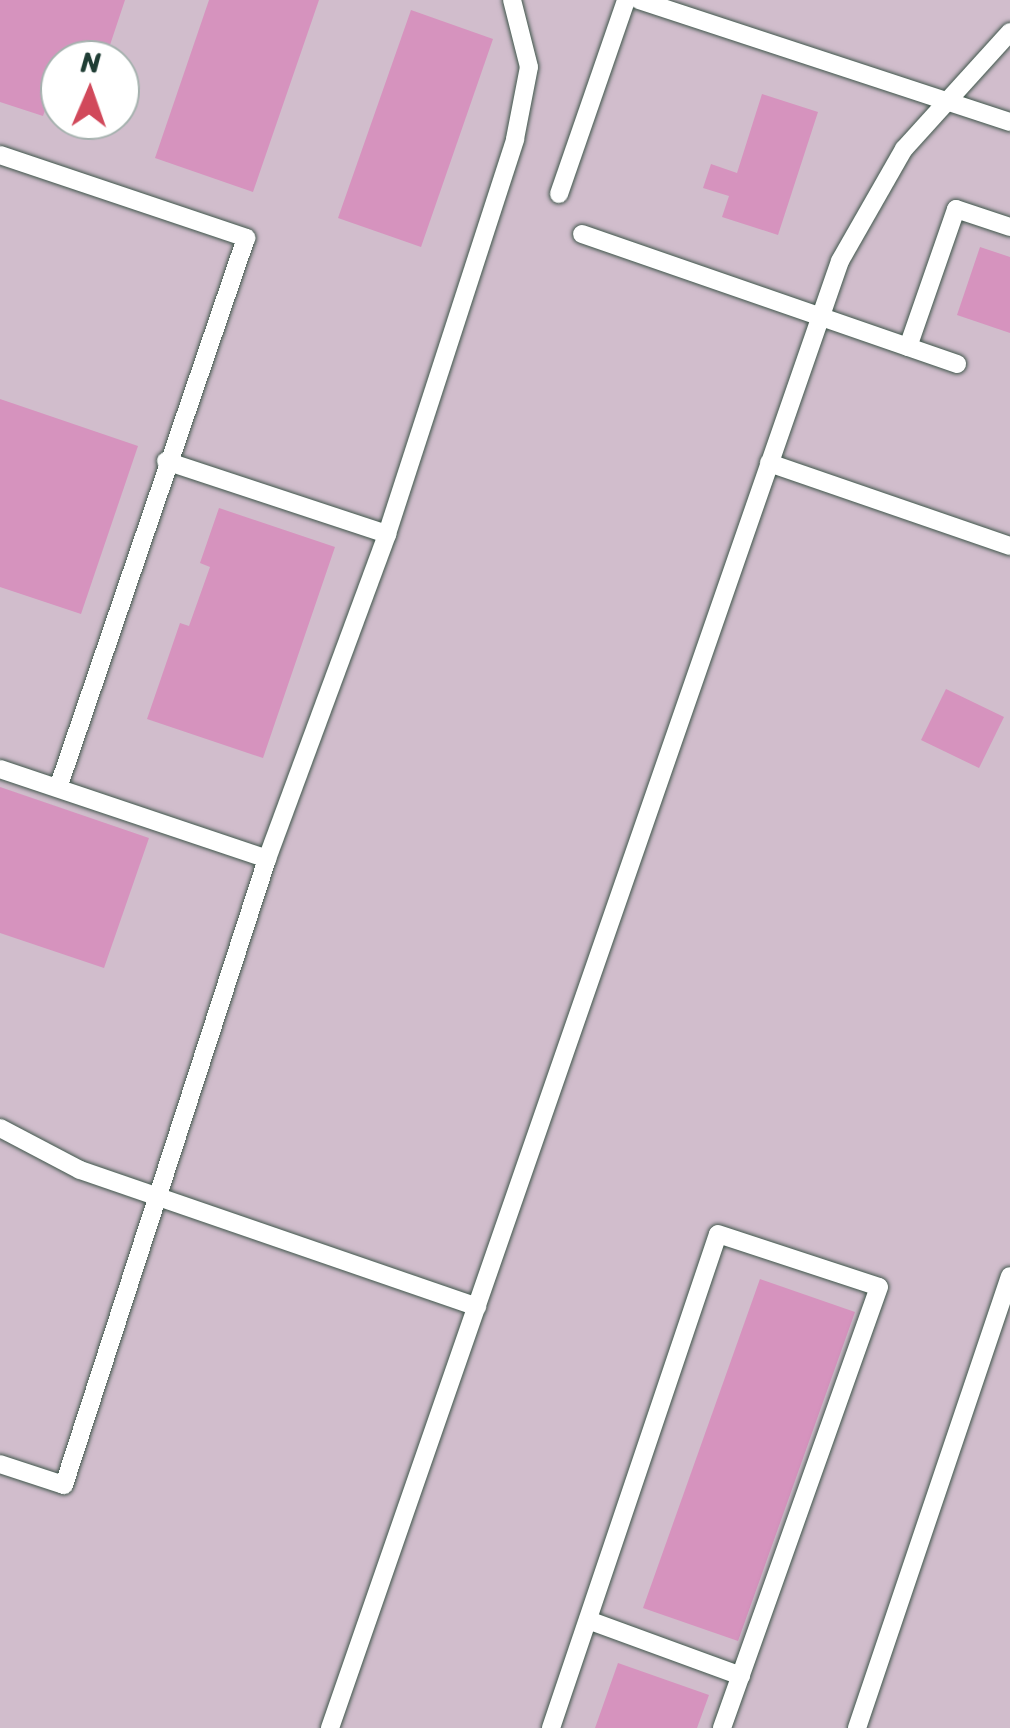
<!DOCTYPE html>
<style>
body{margin:0}
#map{position:relative;width:1010px;height:1728px;overflow:hidden;background:#f4e6cf;font-family:Sriracha,sans-serif}
div>[style]{position:absolute}
[style*='--x']{left:calc(var(--x)*1px);top:calc(var(--y)*1px);width:calc(var(--w)*1px);rotate:calc(var(--a)*1deg)}
.industrial>*{inset:0;background:#d1bdcc}
.building>*{inset:0;background:#d693be}
.roads{filter:drop-shadow(0 0 2px #3f564b) drop-shadow(0 0 2px #3f564b)}
.service>*{height:18px;margin:-9px;padding:0 9px;transform-origin:9px;border-radius:9px;background:#fff}
span{translate:-50% -50%;white-space:nowrap;text-align:center;line-height:1.15;-webkit-text-stroke:10px #fff;paint-order:stroke}
.north{position:absolute;left:40px;top:40px;width:100px;height:100px;box-sizing:border-box;background:#fff;border:2px solid #a5b1ae;border-radius:50%;rotate:2deg;font-size:28px;font-weight:700;line-height:40px;text-align:center;color:#1f3d34}
.north::after{content:'';display:block;margin:auto;width:35px;height:45px;background:#d1495b;clip-path:polygon(50% 0,100% 100%,50% 72%,0 100%)}
</style>
<div id="map">
<div class="industrial">
<div style="clip-path:polygon(evenodd,0 0,1010px 0,1010px 1728px,0 1728px,0 0,60px 60px,120px 60px,120px 120px,60px 120px,60px 60px)"></div>
</div>
<div class="building">
<div style="clip-path:polygon(0 0,125px 0,105px 60px,60px 60px,60px 93px,52px 90px,43px 116px,0 102px)"></div>
<div style="clip-path:polygon(209px 0,319px 0,253px 192px,155px 158px)"></div>
<div style="clip-path:polygon(411px 10px,493px 39px,421px 247px,338px 218px)"></div>
<div style="clip-path:polygon(762px 94px,818px 112px,778px 235px,722px 217px,729px 196px,703px 188px,711px 164px,737px 173px)"></div>
<div style="clip-path:polygon(980px 247px,1010px 257px,1010px 333px,957px 315px)"></div>
<div style="clip-path:polygon(0 399px,138px 446px,81px 614px,0 587px)"></div>
<div style="clip-path:polygon(219px 508px,335px 547px,263px 758px,147px 719px,180px 623px,189px 626px,210px 567px,200px 563px)"></div>
<div style="clip-path:polygon(946px 689px,1004px 717px,979px 768px,921px 740px)"></div>
<div style="clip-path:polygon(0 787px,149px 838px,104px 968px,0 933px)"></div>
<div style="clip-path:polygon(760px 1279px,855px 1312px,738px 1641px,643px 1608px)"></div>
<div style="clip-path:polygon(618px 1663px,709px 1695px,697px 1728px,595px 1728px)"></div>
</div>
<div class="roads">
<div class="service">
<div style="--x:639;--y:0;--w:391;--a:18.2"></div>
<div style="--x:0;--y:155;--w:260;--a:18.6"></div>
<div style="--x:246;--y:238;--w:581;--a:108.87"></div>
<div style="--x:559;--y:194;--w:205;--a:-70.9"></div>
<div style="--x:582;--y:234;--w:397;--a:19.1"></div>
<div style="--x:908;--y:347;--w:146;--a:-70.8"></div>
<div style="--x:956;--y:209;--w:57;--a:18.4"></div>
<div style="--x:166;--y:461;--w:233;--a:18.3"></div>
<div style="--x:769;--y:463;--w:255;--a:19"></div>
<div style="--x:0;--y:769;--w:282;--a:18.6"></div>
<div style="--x:0;--y:1128;--w:90;--a:27.7"></div>
<div style="--x:80;--y:1170;--w:420;--a:19"></div>
<div style="--x:0;--y:1464;--w:67;--a:18.2"></div>
<div style="--x:64;--y:1485;--w:658;--a:-72.03"></div>
<div style="--x:267;--y:859;--w:346;--a:-69.7"></div>
<div style="--x:387;--y:534;--w:415;--a:-72"></div>
<div style="--x:515;--y:139;--w:73;--a:-79"></div>
<div style="--x:529;--y:67;--w:69;--a:-104.2"></div>
<div style="--x:588;--y:1620;--w:163;--a:20.1"></div>
<div style="--x:330;--y:1728;--w:1553;--a:-70.83"></div>
<div style="--x:840;--y:261;--w:129;--a:-60.3"></div>
<div style="--x:904;--y:149;--w:158;--a:-47.8"></div>
<div style="--x:551;--y:1728;--w:521;--a:-71.32"></div>
<div style="--x:718;--y:1234;--w:169;--a:18.2"></div>
<div style="--x:879;--y:1287;--w:468;--a:109.6"></div>
<div style="--x:857;--y:1728;--w:477;--a:-71.3"></div>
</div>
</div>
<div class="north">N</div>
</div>
